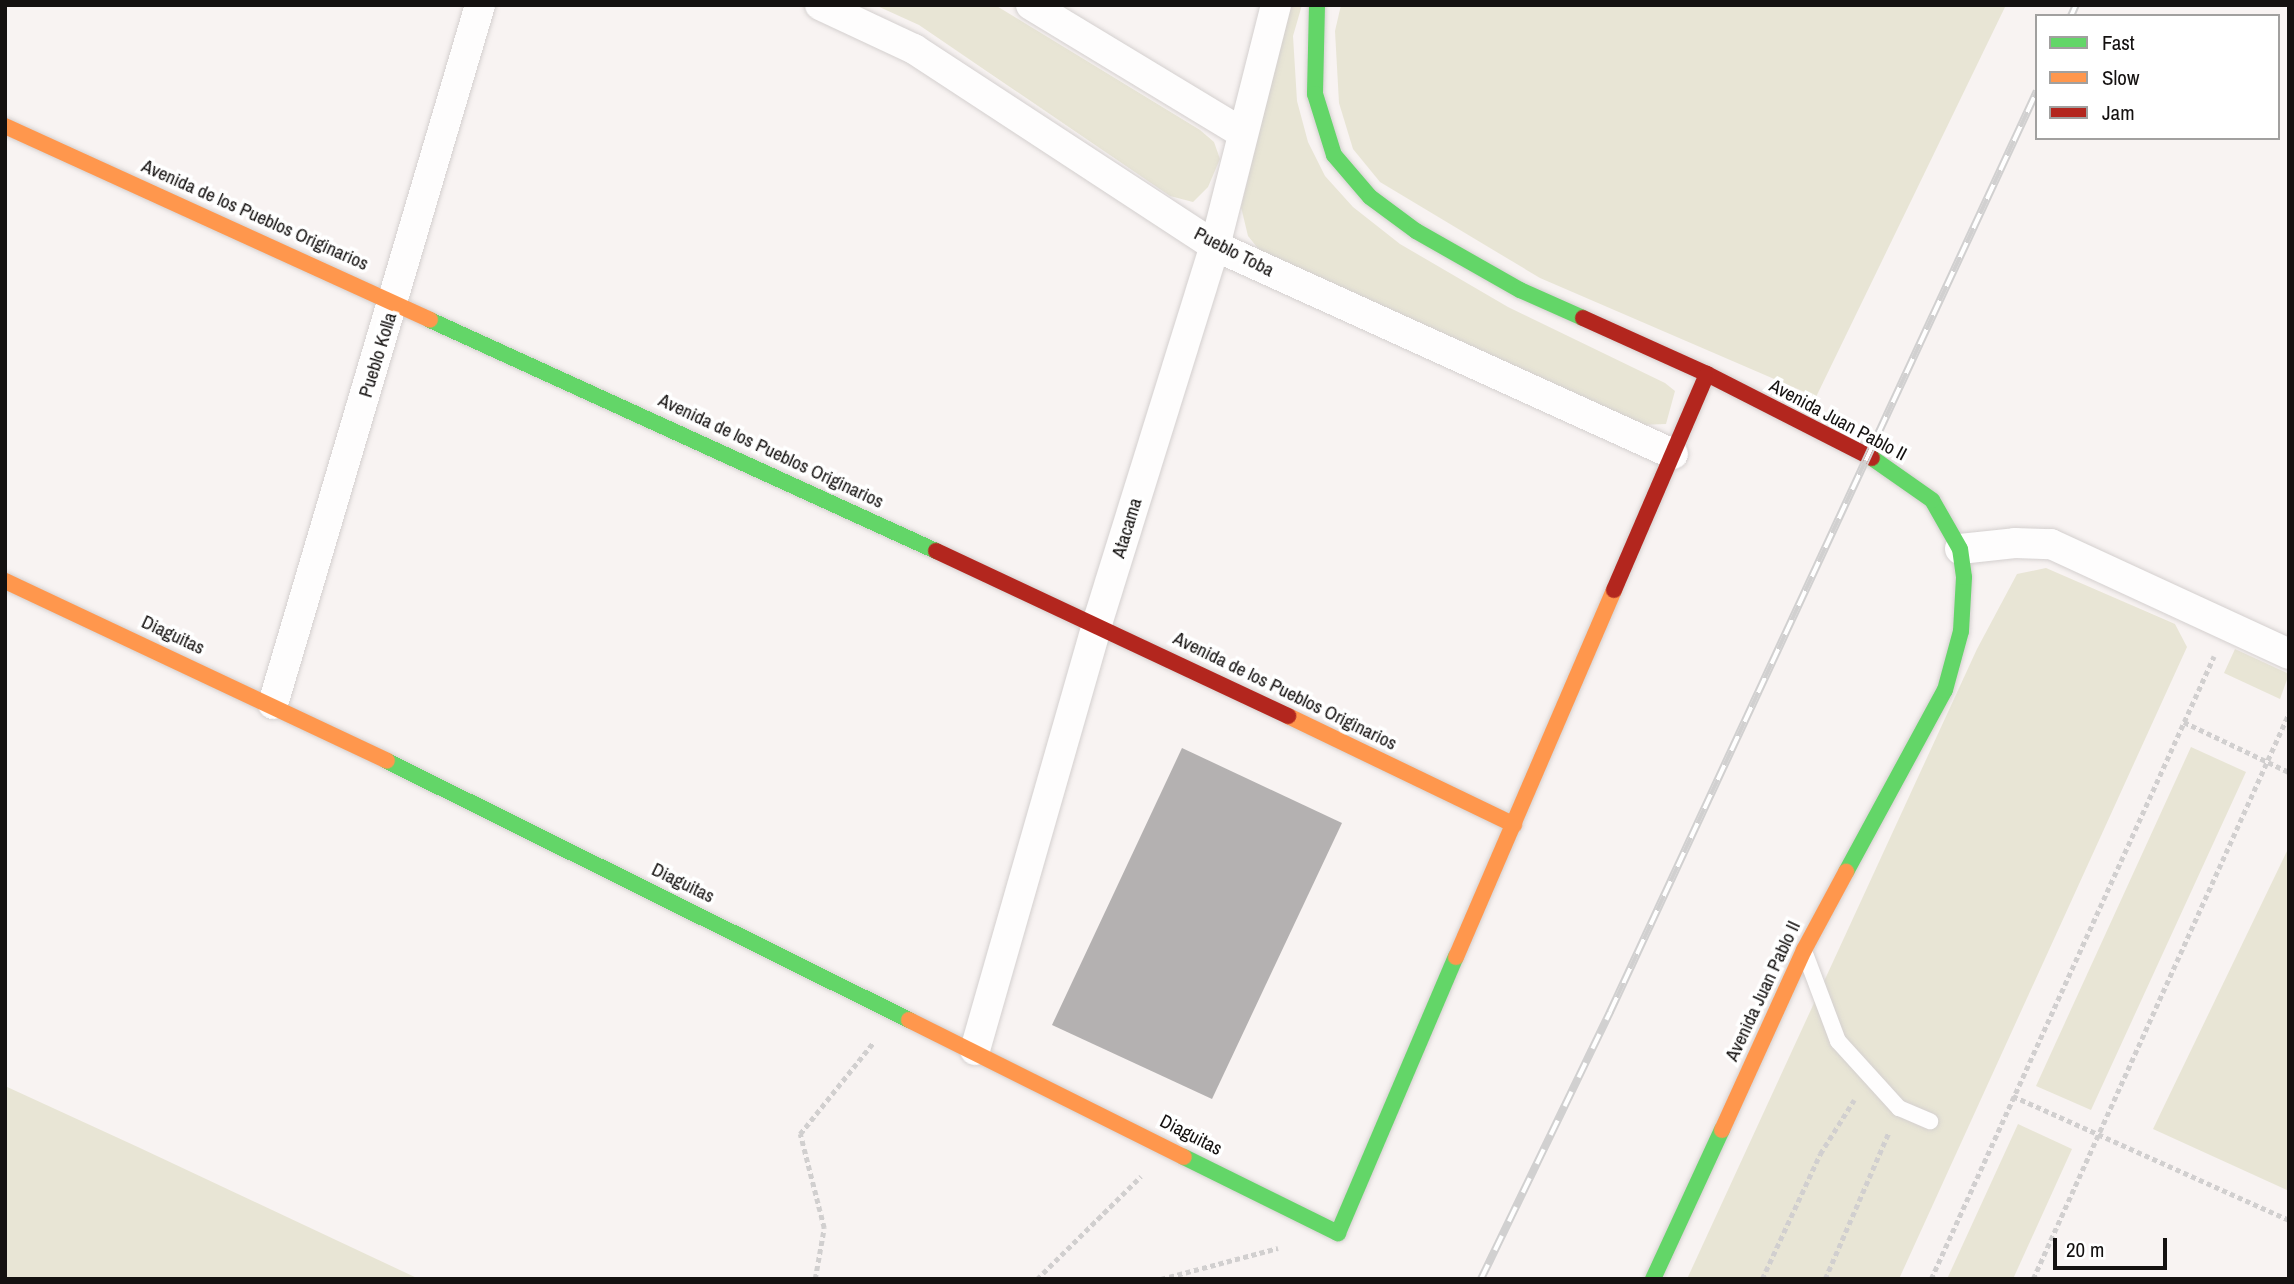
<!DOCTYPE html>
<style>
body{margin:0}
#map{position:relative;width:2294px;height:1284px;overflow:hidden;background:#f8f3f2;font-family:"Archivo Narrow",sans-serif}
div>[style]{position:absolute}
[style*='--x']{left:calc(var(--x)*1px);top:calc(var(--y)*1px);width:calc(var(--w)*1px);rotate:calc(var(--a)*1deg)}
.green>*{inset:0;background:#e8e5d5}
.building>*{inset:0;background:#b4b1b1}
.path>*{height:4.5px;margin-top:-2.25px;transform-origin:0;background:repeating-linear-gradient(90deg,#d1cfcf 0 5px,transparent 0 8.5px)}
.roads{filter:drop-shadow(0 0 2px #d4d0cf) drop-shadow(0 0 2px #d4d0cf)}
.lane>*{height:16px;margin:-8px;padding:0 8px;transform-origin:8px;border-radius:8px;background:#fefdfd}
.street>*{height:30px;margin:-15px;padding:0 15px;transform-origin:15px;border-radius:15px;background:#fefdfd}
.fast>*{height:16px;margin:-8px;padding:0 8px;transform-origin:8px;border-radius:8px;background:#63d668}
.slow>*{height:16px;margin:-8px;padding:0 8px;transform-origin:8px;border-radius:8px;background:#ff974d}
.jam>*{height:16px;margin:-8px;padding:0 8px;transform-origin:8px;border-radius:8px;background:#b3261e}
.rail>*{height:8px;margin-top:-4px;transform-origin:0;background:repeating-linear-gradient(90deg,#fff 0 16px,#d1d0d0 0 32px);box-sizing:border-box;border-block:2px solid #d1d0d0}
span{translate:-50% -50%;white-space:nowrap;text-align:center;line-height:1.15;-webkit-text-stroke:7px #fff;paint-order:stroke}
.street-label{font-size:19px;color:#141110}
.frame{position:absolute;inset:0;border:7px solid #141110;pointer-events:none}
.legend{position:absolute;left:2035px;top:14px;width:245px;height:126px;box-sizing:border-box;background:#fff;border:2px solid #a1a09f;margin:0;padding:9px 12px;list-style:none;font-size:21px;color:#141110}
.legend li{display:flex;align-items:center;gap:14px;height:35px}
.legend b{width:35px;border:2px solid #a1a09f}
.scale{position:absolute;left:2053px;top:1238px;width:114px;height:32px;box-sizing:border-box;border:4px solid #141110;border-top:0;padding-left:9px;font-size:21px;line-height:24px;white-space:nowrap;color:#141110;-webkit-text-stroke:5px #fff;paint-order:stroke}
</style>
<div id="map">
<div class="green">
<div style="clip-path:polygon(875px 5px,995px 5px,1200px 130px,1214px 142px,1220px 159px,1208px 187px,1193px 202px,1170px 196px,919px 25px)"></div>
<div style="clip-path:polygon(1290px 5px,1302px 5px,1293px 36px,1297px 101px,1308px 142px,1325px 176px,1353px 207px,1400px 244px,1508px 307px,1665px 383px,1675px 391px,1666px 424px,1640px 425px,1261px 252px,1248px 236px,1241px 207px)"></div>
<div style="clip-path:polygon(1341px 5px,2006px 5px,1816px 397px,1540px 278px,1380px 182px,1353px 149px,1339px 103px,1335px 31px)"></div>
<div style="clip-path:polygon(2046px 568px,2175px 624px,2187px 647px,1899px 1279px,1687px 1279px,1977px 649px,2017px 574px)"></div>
<div style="clip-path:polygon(2235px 649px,2289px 674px,2280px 699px,2224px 673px)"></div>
<div style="clip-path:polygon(2191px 747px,2246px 772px,2091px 1110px,2036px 1086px)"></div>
<div style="clip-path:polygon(2289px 847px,2289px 1191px,2153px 1129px)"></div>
<div style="clip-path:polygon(5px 1086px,140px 1148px,419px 1279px,5px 1279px)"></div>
<div style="clip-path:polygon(2018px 1124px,2072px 1149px,2013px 1279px,1947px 1279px)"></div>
</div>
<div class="building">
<div style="clip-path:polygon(1182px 748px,1342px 823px,1212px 1099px,1052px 1025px)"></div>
</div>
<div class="path">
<div style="--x:2184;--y:722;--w:116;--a:25.5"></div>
<div style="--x:2013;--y:1096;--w:303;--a:24.2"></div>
<div style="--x:815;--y:1279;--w:52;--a:-80"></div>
<div style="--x:824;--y:1228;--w:97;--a:-104.3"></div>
<div style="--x:800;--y:1134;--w:117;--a:-51.3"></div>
<div style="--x:1037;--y:1279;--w:146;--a:-44.7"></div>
<div style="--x:1161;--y:1279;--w:121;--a:-14.8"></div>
<div style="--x:1762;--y:1279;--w:138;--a:-65.1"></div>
<div style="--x:1820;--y:1154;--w:64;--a:-57.8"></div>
<div style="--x:1825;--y:1279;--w:160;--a:-66.5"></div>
<div style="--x:1931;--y:1279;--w:684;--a:-65.57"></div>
<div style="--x:2033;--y:1279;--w:621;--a:-65.66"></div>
</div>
<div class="roads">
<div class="lane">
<div style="--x:1806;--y:956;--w:91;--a:69.4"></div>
<div style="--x:1838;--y:1041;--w:91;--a:47.7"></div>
<div style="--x:1899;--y:1108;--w:34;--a:23"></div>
</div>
<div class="street">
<div style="--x:820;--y:5;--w:104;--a:25.1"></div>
<div style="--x:914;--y:49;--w:360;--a:33.2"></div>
<div style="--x:1215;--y:246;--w:503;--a:24.43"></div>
<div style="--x:1031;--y:5;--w:247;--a:31.2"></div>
<div style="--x:1960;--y:549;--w:55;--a:-6.2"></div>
<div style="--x:2015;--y:543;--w:36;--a:2"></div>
<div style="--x:2051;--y:544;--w:262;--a:24.8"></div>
<div style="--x:273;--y:704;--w:729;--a:-73.5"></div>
<div style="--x:975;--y:1050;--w:443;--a:-74"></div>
<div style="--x:1097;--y:624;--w:396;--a:-72.7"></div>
<div style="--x:1215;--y:246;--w:249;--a:-75.8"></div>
</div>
<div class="fast">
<div style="--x:1317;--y:5;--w:89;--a:91.3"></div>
<div style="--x:1315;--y:94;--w:64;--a:72.7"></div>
<div style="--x:1334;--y:155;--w:55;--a:49.4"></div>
<div style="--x:1370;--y:197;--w:57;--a:36.5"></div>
<div style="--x:1416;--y:231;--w:120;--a:29.6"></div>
<div style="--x:1520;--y:290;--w:69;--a:24"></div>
<div style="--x:430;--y:320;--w:556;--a:24.54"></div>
<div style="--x:387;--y:761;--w:583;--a:26.39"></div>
<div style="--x:1846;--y:872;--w:207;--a:-61.5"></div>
<div style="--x:1945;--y:690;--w:61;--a:-74.8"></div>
<div style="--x:1961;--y:631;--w:54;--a:-86.8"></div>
<div style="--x:1964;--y:577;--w:28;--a:-98"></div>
<div style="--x:1960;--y:549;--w:56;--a:-119.7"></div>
<div style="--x:1932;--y:500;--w:73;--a:-145"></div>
<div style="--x:1184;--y:1157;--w:172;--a:26.3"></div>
<div style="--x:1338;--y:1233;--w:300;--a:-66.9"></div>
<div style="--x:1653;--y:1279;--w:164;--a:-65.2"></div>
</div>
<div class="slow">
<div style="--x:5;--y:126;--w:467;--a:24.5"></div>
<div style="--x:5;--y:581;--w:422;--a:25.2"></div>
<div style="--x:1288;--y:716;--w:251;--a:25.7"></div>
<div style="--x:1456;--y:957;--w:400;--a:-66.7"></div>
<div style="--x:909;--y:1020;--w:307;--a:26.5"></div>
<div style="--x:1722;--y:1130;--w:198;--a:-65.5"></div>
<div style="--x:1804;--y:950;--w:89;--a:-61.7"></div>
</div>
<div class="jam">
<div style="--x:1583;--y:318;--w:136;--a:24.3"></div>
<div style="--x:1707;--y:374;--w:185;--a:27"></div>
<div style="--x:936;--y:551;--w:389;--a:25.1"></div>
<div style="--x:1614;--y:590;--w:235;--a:-66.7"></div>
</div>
</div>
<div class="rail">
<div style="--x:2071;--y:16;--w:12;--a:-66"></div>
<div style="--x:1481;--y:1279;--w:297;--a:-64.2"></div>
<div style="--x:1610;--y:1012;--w:1015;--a:-65.13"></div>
</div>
<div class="street-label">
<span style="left:255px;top:215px;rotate:24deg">Avenida de los Pueblos Originarios</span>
<span style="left:1234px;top:252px;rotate:27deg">Pueblo Toba</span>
<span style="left:378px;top:355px;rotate:-73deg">Pueblo Kolla</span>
<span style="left:1838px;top:420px;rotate:28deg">Avenida Juan Pablo II</span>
<span style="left:771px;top:451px;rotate:25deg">Avenida de los Pueblos Originarios</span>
<span style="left:1127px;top:528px;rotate:-73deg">Atacama</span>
<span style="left:173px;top:635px;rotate:25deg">Diaguitas</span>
<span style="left:1285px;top:691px;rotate:26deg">Avenida de los Pueblos Originarios</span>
<span style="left:683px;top:883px;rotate:26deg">Diaguitas</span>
<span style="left:1763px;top:991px;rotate:-65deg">Avenida Juan Pablo II</span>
<span style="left:1191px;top:1135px;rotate:27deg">Diaguitas</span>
</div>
<div class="frame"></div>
<ul class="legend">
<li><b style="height:9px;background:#63d668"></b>Fast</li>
<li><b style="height:9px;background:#ff974d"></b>Slow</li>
<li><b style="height:9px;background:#b3261e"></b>Jam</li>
</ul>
<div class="scale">20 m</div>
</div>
